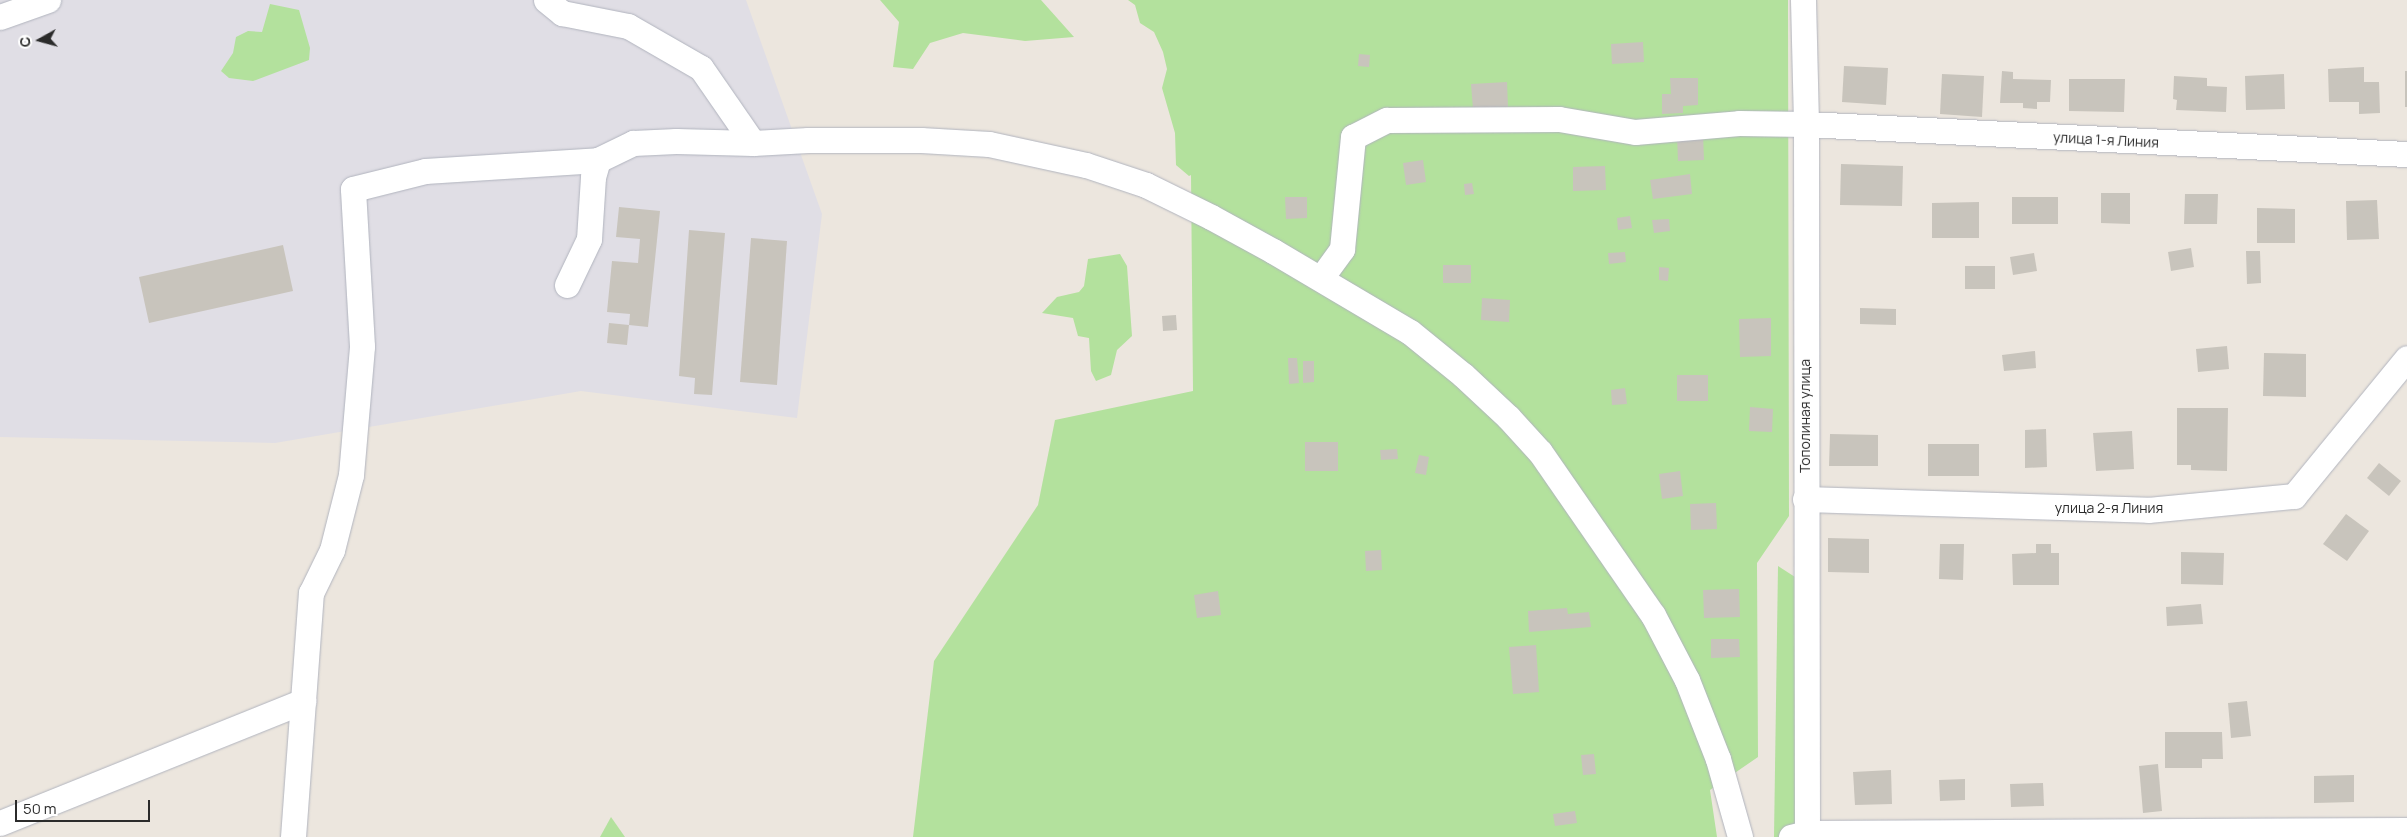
<!DOCTYPE html>
<meta charset="utf-8">
<style>
body{margin:0}
#map{position:relative;width:2407px;height:837px;overflow:hidden;background:#ece6de;font-family:Manrope,sans-serif}
div>[style]{position:absolute}
[style*='--x']{left:calc(var(--x)*1px);top:calc(var(--y)*1px);width:calc(var(--w)*1px);rotate:calc(var(--a)*1deg)}
.industrial>*{inset:0;background:#e0dee5}
.green>*{inset:0;background:#b3e19d}
.building>*{inset:0;background:#c8c4bc}
.roads{filter:drop-shadow(0 0 1px #b1b4be) drop-shadow(0 0 1px #b1b4be)}
.minor>*{height:25px;margin:-12.5px;padding:0 12.5px;transform-origin:12.5px;border-radius:12.5px;background:#fff}
span{translate:-50% -50%;white-space:nowrap;text-align:center;line-height:1.15;-webkit-text-stroke:5px #fff;paint-order:stroke}
.street-label{font-size:14px;color:#2b2b2b}
.north{position:absolute;left:15px;top:15px;width:50px;height:50px;-webkit-text-stroke:4px #fff;paint-order:stroke;rotate:263deg;font-size:14px;font-weight:700;line-height:20px;text-align:center;color:#2b2b2b}
.north::after{content:'';display:block;margin:auto;width:18px;height:22px;background:#2b2b2b;clip-path:polygon(50% 0,100% 100%,50% 72%,0 100%)}
.scale{position:absolute;left:15px;top:800px;width:135px;height:22px;box-sizing:border-box;border:2px solid #2b2b2b;border-top:0;padding-left:6px;font-size:15px;line-height:18px;white-space:nowrap;color:#2b2b2b;-webkit-text-stroke:4px #fff;paint-order:stroke}
</style>
<div id="map">
<div class="industrial">
<div style="clip-path:polygon(0 0,746px 0,822px 214px,797px 418px,581px 391px,275px 443px,0 437px)"></div>
</div>
<div class="green">
<div style="clip-path:polygon(880px 0,1041px 0,1074px 37px,1025px 41px,963px 33px,930px 43px,913px 69px,893px 67px,899px 22px)"></div>
<div style="clip-path:polygon(1128px 0,1788px 0,1789px 516px,1757px 563px,1758px 757px,1710px 790px,1717px 837px,913px 837px,934px 661px,1038px 505px,1055px 420px,1193px 391px,1191px 175px,1189px 176px,1176px 165px,1175px 133px,1162px 88px,1167px 69px,1163px 52px,1154px 32px,1140px 23px,1135px 5px)"></div>
<div style="clip-path:polygon(270px 4px,299px 10px,310px 48px,309px 60px,253px 81px,229px 78px,221px 71px,233px 53px,236px 37px,248px 31px,262px 32px)"></div>
<div style="clip-path:polygon(1120px 254px,1127px 266px,1132px 336px,1117px 350px,1111px 375px,1096px 381px,1091px 371px,1089px 338px,1078px 336px,1073px 318px,1042px 313px,1057px 297px,1079px 292px,1084px 286px,1088px 259px)"></div>
<div style="clip-path:polygon(1778px 566px,1795px 577px,1800px 837px,1774px 837px)"></div>
<div style="clip-path:polygon(611px 817px,625px 837px,600px 837px)"></div>
</div>
<div class="building">
<div style="clip-path:polygon(1643px 42px,1644px 62px,1612px 64px,1611px 44px)"></div>
<div style="clip-path:polygon(1359px 54px,1370px 55px,1369px 67px,1358px 66px)"></div>
<div style="clip-path:polygon(1844px 66px,1888px 68px,1886px 105px,1842px 102px)"></div>
<div style="clip-path:polygon(2364px 67px,2364px 82px,2379px 82px,2380px 113px,2359px 114px,2359px 102px,2329px 102px,2328px 69px)"></div>
<div style="clip-path:polygon(2002px 71px,2013px 72px,2013px 79px,2051px 80px,2050px 102px,2037px 102px,2037px 109px,2023px 108px,2023px 103px,2000px 103px)"></div>
<div style="clip-path:polygon(2405px 71px,2407px 71px,2407px 107px,2405px 107px)"></div>
<div style="clip-path:polygon(1942px 74px,1984px 76px,1982px 117px,1940px 114px)"></div>
<div style="clip-path:polygon(2284px 74px,2285px 109px,2246px 110px,2245px 76px)"></div>
<div style="clip-path:polygon(2174px 76px,2207px 78px,2207px 86px,2227px 87px,2226px 112px,2176px 110px,2177px 100px,2173px 99px)"></div>
<div style="clip-path:polygon(1670px 78px,1698px 78px,1698px 105px,1683px 106px,1683px 113px,1662px 114px,1662px 94px,1671px 94px)"></div>
<div style="clip-path:polygon(2069px 79px,2125px 79px,2124px 112px,2069px 111px)"></div>
<div style="clip-path:polygon(1507px 82px,1508px 107px,1473px 109px,1471px 84px)"></div>
<div style="clip-path:polygon(1703px 134px,1704px 160px,1678px 161px,1677px 135px)"></div>
<div style="clip-path:polygon(1423px 160px,1426px 182px,1406px 185px,1403px 163px)"></div>
<div style="clip-path:polygon(1841px 164px,1903px 166px,1902px 206px,1840px 205px)"></div>
<div style="clip-path:polygon(1605px 166px,1606px 190px,1573px 191px,1573px 167px)"></div>
<div style="clip-path:polygon(1690px 174px,1692px 194px,1653px 199px,1650px 180px)"></div>
<div style="clip-path:polygon(1472px 183px,1474px 194px,1465px 195px,1464px 184px)"></div>
<div style="clip-path:polygon(2101px 193px,2130px 193px,2130px 224px,2101px 223px)"></div>
<div style="clip-path:polygon(2185px 194px,2218px 194px,2217px 224px,2184px 224px)"></div>
<div style="clip-path:polygon(1285px 197px,1307px 197px,1307px 218px,1286px 219px)"></div>
<div style="clip-path:polygon(2012px 197px,2058px 197px,2058px 224px,2012px 224px)"></div>
<div style="clip-path:polygon(2377px 200px,2379px 239px,2347px 240px,2346px 201px)"></div>
<div style="clip-path:polygon(1979px 202px,1979px 238px,1932px 238px,1932px 203px)"></div>
<div style="clip-path:polygon(619px 207px,660px 211px,648px 327px,629px 325px,630px 314px,607px 312px,612px 261px,638px 263px,640px 239px,616px 237px)"></div>
<div style="clip-path:polygon(2257px 208px,2295px 209px,2295px 243px,2257px 243px)"></div>
<div style="clip-path:polygon(1630px 216px,1632px 228px,1618px 230px,1617px 218px)"></div>
<div style="clip-path:polygon(1669px 219px,1670px 231px,1654px 233px,1652px 220px)"></div>
<div style="clip-path:polygon(689px 230px,725px 233px,712px 395px,694px 394px,695px 378px,679px 376px)"></div>
<div style="clip-path:polygon(751px 238px,787px 241px,777px 385px,740px 382px)"></div>
<div style="clip-path:polygon(283px 245px,293px 291px,149px 323px,139px 277px)"></div>
<div style="clip-path:polygon(2191px 248px,2194px 267px,2171px 271px,2168px 252px)"></div>
<div style="clip-path:polygon(2246px 251px,2260px 251px,2261px 283px,2247px 284px)"></div>
<div style="clip-path:polygon(1625px 252px,1626px 262px,1609px 264px,1608px 253px)"></div>
<div style="clip-path:polygon(2034px 253px,2037px 271px,2013px 275px,2010px 257px)"></div>
<div style="clip-path:polygon(1443px 265px,1471px 265px,1471px 283px,1443px 283px)"></div>
<div style="clip-path:polygon(1965px 266px,1995px 266px,1995px 289px,1965px 289px)"></div>
<div style="clip-path:polygon(1659px 267px,1669px 268px,1668px 281px,1659px 280px)"></div>
<div style="clip-path:polygon(1482px 298px,1510px 300px,1509px 322px,1481px 320px)"></div>
<div style="clip-path:polygon(1860px 308px,1896px 309px,1896px 325px,1860px 324px)"></div>
<div style="clip-path:polygon(1176px 315px,1177px 330px,1163px 331px,1162px 316px)"></div>
<div style="clip-path:polygon(1771px 318px,1771px 356px,1740px 357px,1739px 319px)"></div>
<div style="clip-path:polygon(609px 323px,629px 325px,627px 345px,607px 343px)"></div>
<div style="clip-path:polygon(2227px 346px,2229px 369px,2198px 372px,2196px 349px)"></div>
<div style="clip-path:polygon(2035px 351px,2036px 368px,2004px 371px,2002px 355px)"></div>
<div style="clip-path:polygon(2264px 353px,2306px 354px,2306px 397px,2263px 396px)"></div>
<div style="clip-path:polygon(1288px 358px,1297px 358px,1299px 383px,1289px 384px)"></div>
<div style="clip-path:polygon(1303px 361px,1314px 361px,1314px 382px,1303px 383px)"></div>
<div style="clip-path:polygon(1677px 375px,1708px 375px,1708px 401px,1677px 401px)"></div>
<div style="clip-path:polygon(1625px 388px,1627px 404px,1612px 405px,1611px 390px)"></div>
<div style="clip-path:polygon(1750px 407px,1773px 409px,1772px 432px,1749px 431px)"></div>
<div style="clip-path:polygon(2177px 408px,2228px 408px,2227px 471px,2191px 470px,2191px 465px,2177px 465px)"></div>
<div style="clip-path:polygon(2046px 429px,2047px 467px,2025px 468px,2025px 430px)"></div>
<div style="clip-path:polygon(2132px 431px,2134px 469px,2096px 471px,2093px 433px)"></div>
<div style="clip-path:polygon(1830px 434px,1878px 435px,1878px 466px,1829px 466px)"></div>
<div style="clip-path:polygon(1305px 442px,1338px 442px,1338px 471px,1305px 471px)"></div>
<div style="clip-path:polygon(1928px 444px,1979px 444px,1979px 476px,1928px 476px)"></div>
<div style="clip-path:polygon(1397px 449px,1398px 459px,1381px 460px,1380px 450px)"></div>
<div style="clip-path:polygon(1419px 455px,1429px 457px,1426px 475px,1415px 473px)"></div>
<div style="clip-path:polygon(2379px 463px,2401px 481px,2389px 496px,2367px 478px)"></div>
<div style="clip-path:polygon(1680px 471px,1683px 496px,1662px 499px,1659px 474px)"></div>
<div style="clip-path:polygon(1716px 503px,1717px 529px,1691px 530px,1690px 504px)"></div>
<div style="clip-path:polygon(2346px 514px,2369px 531px,2347px 561px,2323px 544px)"></div>
<div style="clip-path:polygon(1828px 538px,1869px 539px,1869px 573px,1828px 572px)"></div>
<div style="clip-path:polygon(1940px 544px,1964px 544px,1963px 580px,1939px 579px)"></div>
<div style="clip-path:polygon(2036px 544px,2051px 544px,2051px 553px,2059px 553px,2059px 585px,2013px 585px,2012px 554px,2036px 553px)"></div>
<div style="clip-path:polygon(1381px 550px,1382px 570px,1366px 571px,1365px 551px)"></div>
<div style="clip-path:polygon(2181px 552px,2224px 553px,2223px 585px,2181px 584px)"></div>
<div style="clip-path:polygon(1739px 589px,1740px 617px,1704px 618px,1703px 590px)"></div>
<div style="clip-path:polygon(1218px 591px,1221px 615px,1197px 618px,1194px 595px)"></div>
<div style="clip-path:polygon(2201px 604px,2203px 624px,2167px 626px,2166px 607px)"></div>
<div style="clip-path:polygon(1567px 608px,1568px 614px,1589px 612px,1591px 627px,1529px 632px,1528px 611px)"></div>
<div style="clip-path:polygon(1711px 639px,1739px 639px,1740px 657px,1711px 658px)"></div>
<div style="clip-path:polygon(1536px 645px,1539px 692px,1513px 694px,1509px 647px)"></div>
<div style="clip-path:polygon(2247px 701px,2251px 736px,2231px 738px,2228px 703px)"></div>
<div style="clip-path:polygon(2165px 732px,2222px 732px,2223px 759px,2202px 759px,2202px 768px,2165px 768px)"></div>
<div style="clip-path:polygon(1594px 754px,1596px 774px,1583px 775px,1581px 755px)"></div>
<div style="clip-path:polygon(2158px 764px,2162px 811px,2143px 813px,2139px 766px)"></div>
<div style="clip-path:polygon(1891px 770px,1892px 804px,1855px 805px,1853px 772px)"></div>
<div style="clip-path:polygon(2354px 775px,2354px 802px,2314px 803px,2314px 776px)"></div>
<div style="clip-path:polygon(1965px 779px,1965px 800px,1940px 801px,1939px 780px)"></div>
<div style="clip-path:polygon(2043px 783px,2044px 806px,2011px 807px,2010px 784px)"></div>
<div style="clip-path:polygon(1575px 811px,1577px 823px,1555px 826px,1553px 814px)"></div>
</div>
<div class="roads">
<div class="minor">
<div style="--x:546;--y:0;--w:21;--a:39"></div>
<div style="--x:562;--y:13;--w:67;--a:11.1"></div>
<div style="--x:628;--y:26;--w:84;--a:29.9"></div>
<div style="--x:701;--y:68;--w:91;--a:55.3"></div>
<div style="--x:1803;--y:0;--w:124;--a:88.6"></div>
<div style="--x:1806;--y:124;--w:709;--a:89.92"></div>
<div style="--x:0;--y:17;--w:51;--a:-19.5"></div>
<div style="--x:1321;--y:278;--w:36;--a:-54"></div>
<div style="--x:1342;--y:249;--w:113;--a:-84.4"></div>
<div style="--x:1353;--y:137;--w:38;--a:-27"></div>
<div style="--x:1387;--y:120;--w:172;--a:-0.3"></div>
<div style="--x:1559;--y:119;--w:77;--a:9.7"></div>
<div style="--x:1635;--y:132;--w:104;--a:-4.9"></div>
<div style="--x:1739;--y:123;--w:67;--a:0.9"></div>
<div style="--x:1806;--y:124;--w:602;--a:2.86"></div>
<div style="--x:567;--y:285;--w:51;--a:-64.4"></div>
<div style="--x:589;--y:239;--w:62;--a:-86.3"></div>
<div style="--x:593;--y:177;--w:18;--a:-74"></div>
<div style="--x:598;--y:160;--w:39;--a:-26"></div>
<div style="--x:633;--y:143;--w:43;--a:-2.7"></div>
<div style="--x:676;--y:141;--w:77;--a:1.5"></div>
<div style="--x:753;--y:143;--w:55;--a:-3.1"></div>
<div style="--x:808;--y:140;--w:113;--a:0"></div>
<div style="--x:921;--y:140;--w:68;--a:3.4"></div>
<div style="--x:989;--y:144;--w:99;--a:12.2"></div>
<div style="--x:1086;--y:165;--w:63;--a:18.4"></div>
<div style="--x:1146;--y:185;--w:72;--a:26.2"></div>
<div style="--x:1211;--y:217;--w:71;--a:28.7"></div>
<div style="--x:1273;--y:251;--w:159;--a:30.6"></div>
<div style="--x:1410;--y:332;--w:68;--a:39.1"></div>
<div style="--x:1463;--y:375;--w:62;--a:43"></div>
<div style="--x:1508;--y:417;--w:47;--a:47.6"></div>
<div style="--x:1540;--y:452;--w:198;--a:55.3"></div>
<div style="--x:1653;--y:615;--w:73;--a:62.4"></div>
<div style="--x:1687;--y:680;--w:85;--a:68.6"></div>
<div style="--x:1718;--y:759;--w:81;--a:74.2"></div>
<div style="--x:1805;--y:499;--w:343;--a:1.8"></div>
<div style="--x:2148;--y:510;--w:147;--a:-5.5"></div>
<div style="--x:2294;--y:496;--w:178;--a:-50.7"></div>
<div style="--x:0;--y:823;--w:327;--a:-21.9"></div>
<div style="--x:293;--y:837;--w:245;--a:-85.8"></div>
<div style="--x:311;--y:593;--w:48;--a:-64"></div>
<div style="--x:332;--y:550;--w:77;--a:-75.8"></div>
<div style="--x:351;--y:475;--w:129;--a:-85.1"></div>
<div style="--x:362;--y:346;--w:157;--a:-93.3"></div>
<div style="--x:353;--y:189;--w:74;--a:-14"></div>
<div style="--x:425;--y:171;--w:173;--a:-3.6"></div>
<div style="--x:1791;--y:837;--w:16;--a:-14"></div>
<div style="--x:1807;--y:833;--w:600;--a:-0.29"></div>
</div>
</div>
<div class="street-label">
<span style="left:2106px;top:140px;rotate:3deg">улица 1-я Линия</span>
<span style="left:1805px;top:416px;rotate:-90deg">Тополиная улица</span>
<span style="left:2109px;top:508px">улица 2-я Линия</span>
</div>
<div class="north">С</div>
<div class="scale">50 m</div>
</div>
